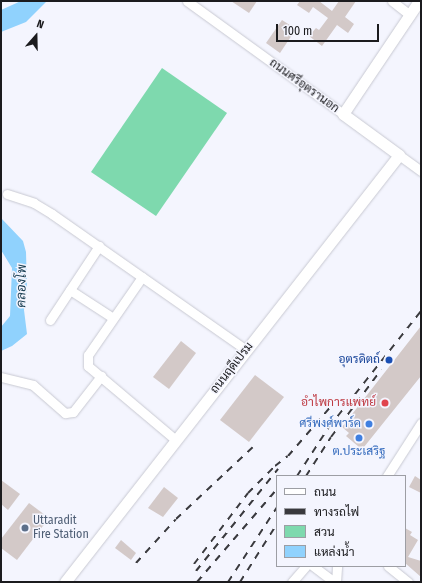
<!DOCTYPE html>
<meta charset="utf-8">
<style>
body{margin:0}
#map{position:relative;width:422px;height:583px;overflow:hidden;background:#f4f5fe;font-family:"Fira Sans Condensed",Sarabun,sans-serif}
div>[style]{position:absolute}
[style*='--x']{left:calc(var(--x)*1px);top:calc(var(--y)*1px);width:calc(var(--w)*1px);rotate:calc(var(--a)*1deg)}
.green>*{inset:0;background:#7ed9ae}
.water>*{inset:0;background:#90d2fd}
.building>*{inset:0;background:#d3c9c8}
.roads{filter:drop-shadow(0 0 1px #c8c9d2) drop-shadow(0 0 1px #c8c9d2)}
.minor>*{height:9px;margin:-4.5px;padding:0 4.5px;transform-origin:4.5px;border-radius:4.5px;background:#fff}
.major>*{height:11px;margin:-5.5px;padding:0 5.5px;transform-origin:5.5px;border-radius:5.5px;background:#fff}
.rail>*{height:2px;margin-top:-1px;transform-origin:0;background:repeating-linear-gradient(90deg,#39393d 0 7px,transparent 0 14px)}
.dots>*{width:11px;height:11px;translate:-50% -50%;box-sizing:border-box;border:2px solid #f4f5fe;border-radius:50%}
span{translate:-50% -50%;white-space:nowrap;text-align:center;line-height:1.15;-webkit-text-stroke:3px #f4f5fe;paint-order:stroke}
.street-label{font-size:12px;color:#1b1b1e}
.transit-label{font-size:12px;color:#164399}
.right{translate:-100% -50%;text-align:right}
.health-label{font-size:12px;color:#be3a42}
.shop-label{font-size:12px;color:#366cbe}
.service-label{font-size:12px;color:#4e5e75}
.left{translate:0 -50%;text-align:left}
.water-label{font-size:13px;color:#143a4f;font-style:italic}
.frame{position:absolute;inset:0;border:2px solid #1b1b1e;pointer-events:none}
.legend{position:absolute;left:276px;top:475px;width:130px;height:92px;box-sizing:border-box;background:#f4f5fe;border:1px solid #9d9ea4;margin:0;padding:5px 7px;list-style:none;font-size:12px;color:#1b1b1e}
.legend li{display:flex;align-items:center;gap:8px;height:20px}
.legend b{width:20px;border:1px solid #9d9ea4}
.north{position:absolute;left:16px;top:16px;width:40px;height:40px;-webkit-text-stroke:3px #f4f5fe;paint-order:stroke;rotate:20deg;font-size:11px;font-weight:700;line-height:16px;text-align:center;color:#1b1b1e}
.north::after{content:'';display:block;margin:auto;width:14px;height:18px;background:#1b1b1e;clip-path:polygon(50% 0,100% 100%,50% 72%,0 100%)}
.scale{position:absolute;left:276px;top:24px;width:103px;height:18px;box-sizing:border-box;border:2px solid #1b1b1e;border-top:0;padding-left:5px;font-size:12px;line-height:14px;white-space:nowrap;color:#1b1b1e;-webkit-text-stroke:3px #f4f5fe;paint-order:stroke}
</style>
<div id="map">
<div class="green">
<div style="clip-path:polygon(162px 68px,227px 113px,156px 216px,91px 172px)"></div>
</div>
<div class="water">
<div style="clip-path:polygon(21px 1px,47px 1px,26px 22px,1px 32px,1px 10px)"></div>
<div style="clip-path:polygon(1px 218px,23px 241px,26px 252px,27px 288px,24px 310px,27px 334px,12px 346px,1px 351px,1px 327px,10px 316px,12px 268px,1px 250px)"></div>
</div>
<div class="building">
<div style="clip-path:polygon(231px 1px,257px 1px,249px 13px)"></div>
<div style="clip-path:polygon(300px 1px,319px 1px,332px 11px,339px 1px,356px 1px,345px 17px,354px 24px,348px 33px,337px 25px,322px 46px,309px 36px,316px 28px,319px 30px,328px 18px,313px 7px,309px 13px,297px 5px)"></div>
<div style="clip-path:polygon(282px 20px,296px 29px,280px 53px,266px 43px)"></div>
<div style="clip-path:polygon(421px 326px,421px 376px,364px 447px,359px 447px,346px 436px,349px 433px,342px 427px)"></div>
<div style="clip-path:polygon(181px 341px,196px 353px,169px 389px,153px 377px)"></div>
<div style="clip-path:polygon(255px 375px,284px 397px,249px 442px,220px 420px)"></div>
<div style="clip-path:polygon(415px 476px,421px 480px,421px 493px,409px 487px)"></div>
<div style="clip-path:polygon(1px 480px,20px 494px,8px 510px,1px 504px)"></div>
<div style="clip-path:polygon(164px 487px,178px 498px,163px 517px,148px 508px)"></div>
<div style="clip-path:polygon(29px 503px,49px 518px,17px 560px,1px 548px,1px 539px)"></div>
<div style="clip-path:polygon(405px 528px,412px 532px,410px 535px,418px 540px,408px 557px,421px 561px,421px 577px,405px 563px)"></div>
<div style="clip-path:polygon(121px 540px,136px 553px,131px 560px,115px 548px)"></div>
</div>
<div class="roads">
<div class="minor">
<div style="--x:187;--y:1;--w:193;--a:35.9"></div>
<div style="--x:392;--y:1;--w:23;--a:38"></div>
<div style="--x:399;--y:155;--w:27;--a:36"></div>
<div style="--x:7;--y:194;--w:28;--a:18"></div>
<div style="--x:34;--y:203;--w:21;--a:31"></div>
<div style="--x:52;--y:214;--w:237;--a:35"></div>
<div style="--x:142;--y:277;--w:95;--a:124.7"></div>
<div style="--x:88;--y:355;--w:11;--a:90"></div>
<div style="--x:88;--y:366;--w:115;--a:40.1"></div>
<div style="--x:70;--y:290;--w:51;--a:33.1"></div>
<div style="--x:50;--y:320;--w:89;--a:-56.5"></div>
<div style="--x:1;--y:377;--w:33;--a:14"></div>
<div style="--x:33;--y:385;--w:43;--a:41.2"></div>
<div style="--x:65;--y:413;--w:8;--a:-7"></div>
<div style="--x:73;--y:412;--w:46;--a:-52.1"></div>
<div style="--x:387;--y:476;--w:63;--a:-57.3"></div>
<div style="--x:313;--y:566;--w:26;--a:37"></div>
<div style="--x:388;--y:566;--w:26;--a:39"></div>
<div style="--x:292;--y:582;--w:21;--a:-49"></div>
<div style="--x:336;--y:582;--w:16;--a:-86"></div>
</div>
<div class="major">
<div style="--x:65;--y:582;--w:542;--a:-51.97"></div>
<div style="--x:399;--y:155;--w:69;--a:-143.8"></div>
<div style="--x:343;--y:114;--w:136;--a:-56.1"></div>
</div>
</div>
<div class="rail">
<div style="--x:297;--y:476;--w:59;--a:-56.9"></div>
<div style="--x:329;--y:427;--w:148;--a:-51.6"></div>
<div style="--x:306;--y:476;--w:46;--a:-57.3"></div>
<div style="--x:331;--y:437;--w:84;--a:-53.3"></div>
<div style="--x:136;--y:563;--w:59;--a:-47.7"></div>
<div style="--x:176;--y:519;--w:105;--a:-43.1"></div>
<div style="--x:194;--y:564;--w:89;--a:-52.7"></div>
<div style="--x:248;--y:493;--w:38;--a:-45"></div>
<div style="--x:275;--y:466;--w:16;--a:-38"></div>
<div style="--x:288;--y:456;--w:67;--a:-49.2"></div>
<div style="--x:196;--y:571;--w:131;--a:-51.2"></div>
<div style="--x:197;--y:582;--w:123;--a:-49.3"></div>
<div style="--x:228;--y:582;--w:90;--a:-56.8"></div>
<div style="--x:240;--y:582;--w:69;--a:-57.5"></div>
</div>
<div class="dots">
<div style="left:389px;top:360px;background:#1a4fb4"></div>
<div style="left:385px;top:403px;background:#e0444e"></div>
<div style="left:369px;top:424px;background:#3f7fe0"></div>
<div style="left:359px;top:438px;background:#3f7fe0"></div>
<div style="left:25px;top:528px;background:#5c6f8a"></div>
</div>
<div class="street-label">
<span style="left:304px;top:86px;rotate:36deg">ถนนศรีอุตรานอก</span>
<span style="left:232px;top:368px;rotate:-52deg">ถนนฤดีเปรม</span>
</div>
<div class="transit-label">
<span class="right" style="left:380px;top:360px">อุตรดิตถ์</span>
</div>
<div class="health-label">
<span class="right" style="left:376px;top:403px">อำไพการแพทย์</span>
</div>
<div class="shop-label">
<span class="right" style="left:361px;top:424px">ศรีพงศ์พาร์ค</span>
<span style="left:359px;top:452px">ต.ประเสริฐ</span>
</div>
<div class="service-label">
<span class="left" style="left:33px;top:528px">Uttaradit<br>Fire Station</span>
</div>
<div class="water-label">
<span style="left:22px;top:286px;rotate:-89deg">คลองโพ</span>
</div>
<div class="frame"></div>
<ul class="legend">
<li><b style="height:5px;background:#fff"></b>ถนน</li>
<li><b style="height:5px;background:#39393d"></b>ทางรถไฟ</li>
<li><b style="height:11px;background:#7ed9ae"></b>สวน</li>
<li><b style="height:11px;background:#90d2fd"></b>แหล่งน้ำ</li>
</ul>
<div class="north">N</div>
<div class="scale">100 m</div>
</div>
